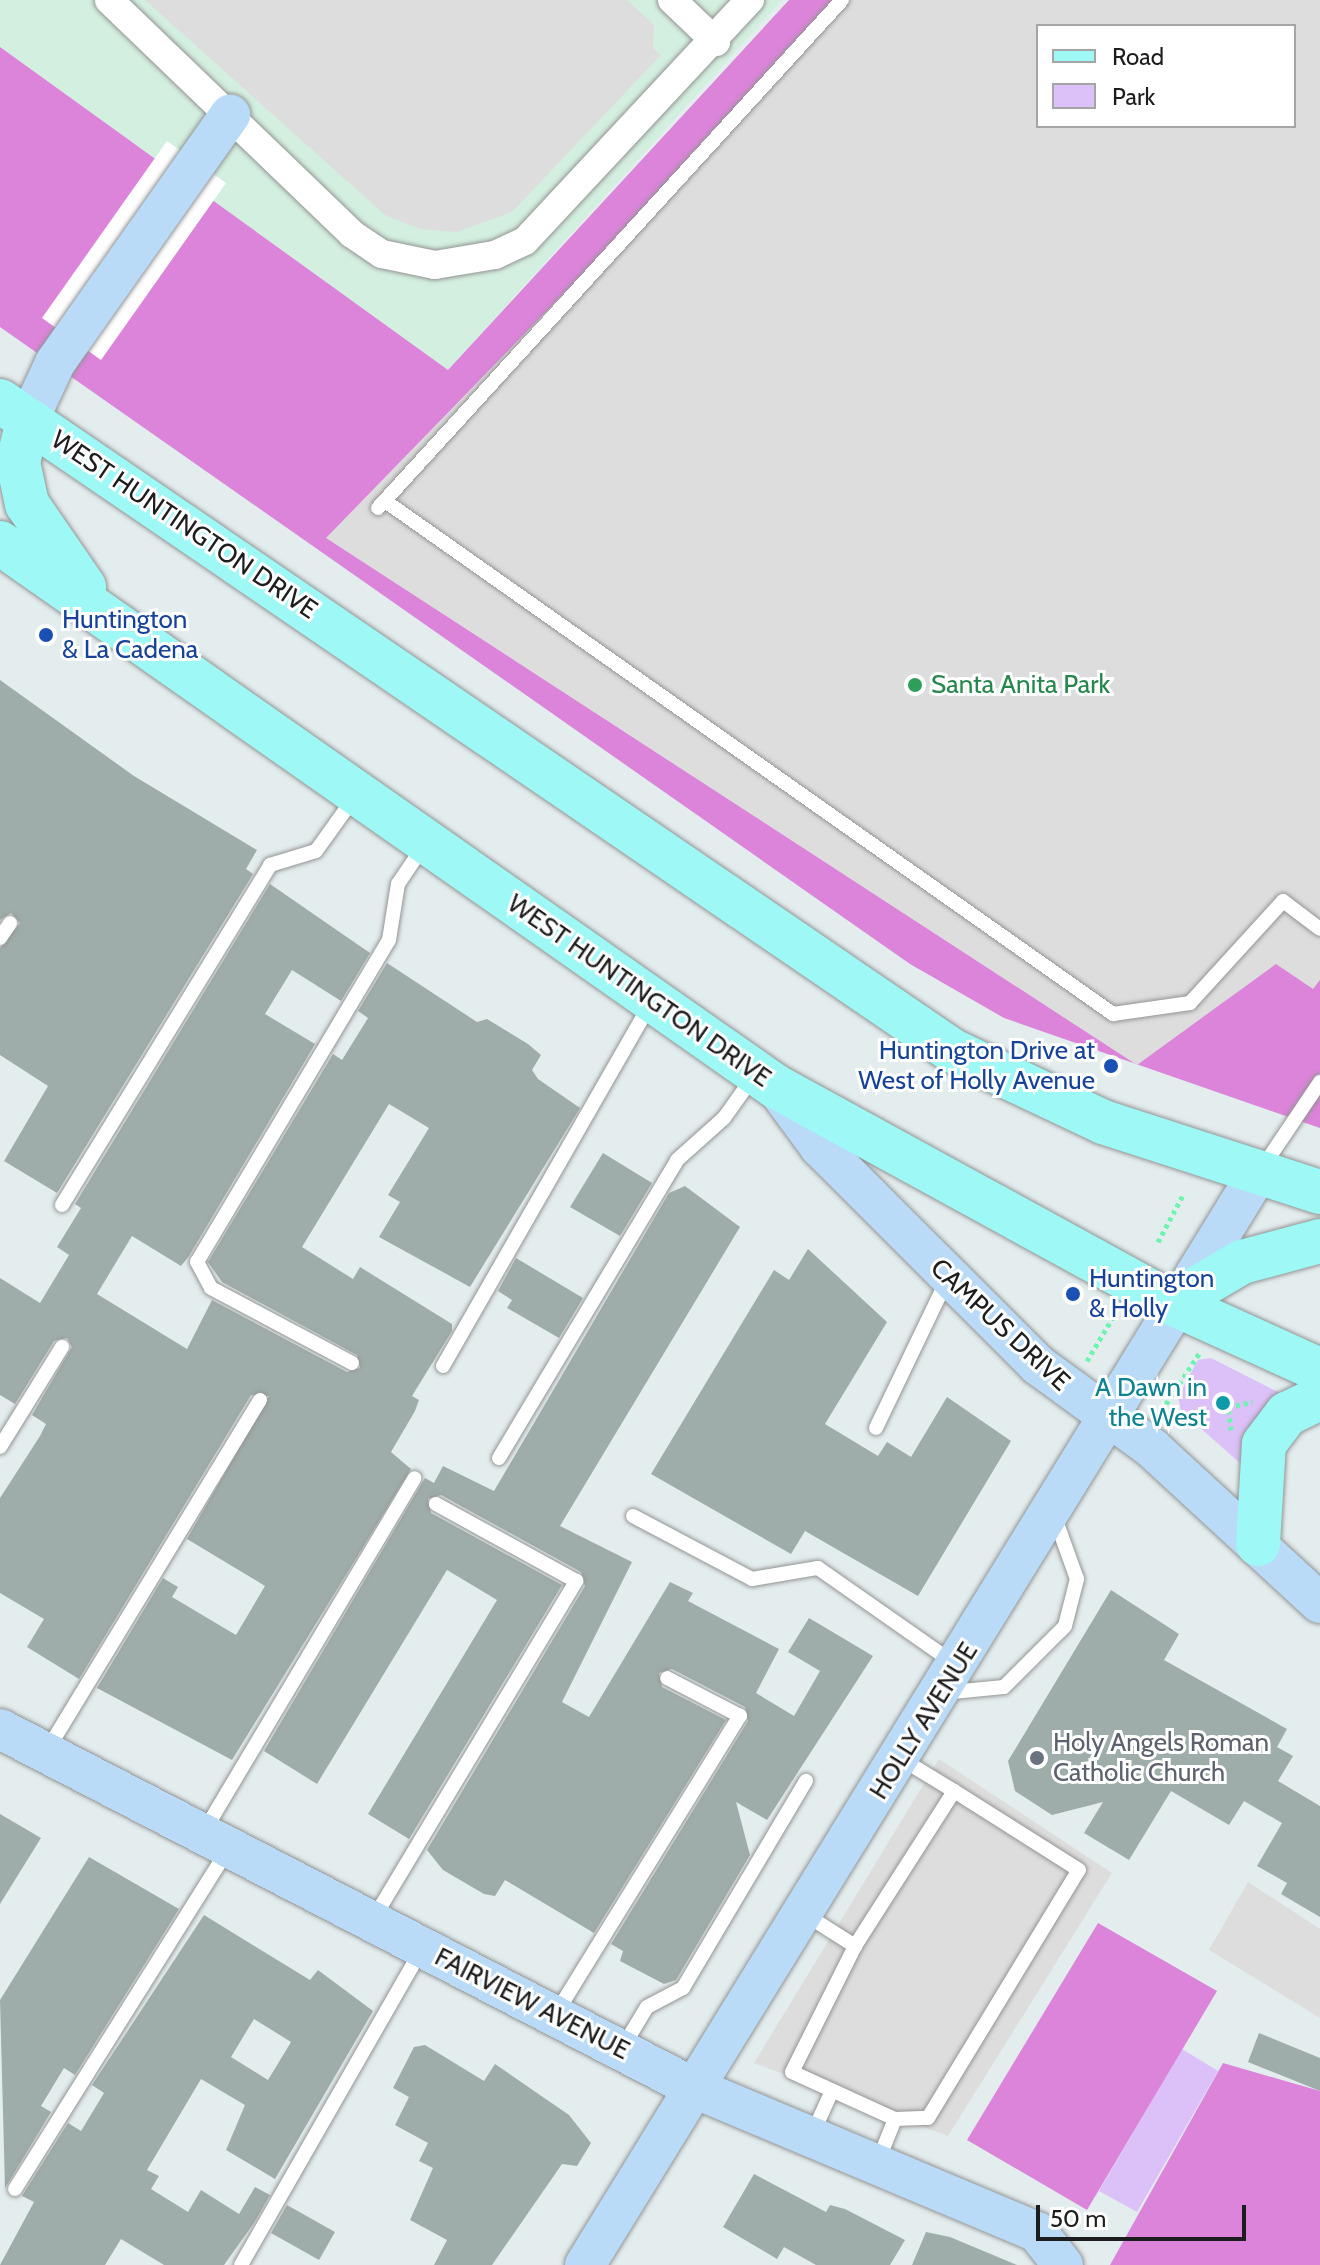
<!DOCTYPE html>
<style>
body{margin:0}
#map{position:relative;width:1320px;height:2265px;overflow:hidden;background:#e4edee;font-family:Cabin,sans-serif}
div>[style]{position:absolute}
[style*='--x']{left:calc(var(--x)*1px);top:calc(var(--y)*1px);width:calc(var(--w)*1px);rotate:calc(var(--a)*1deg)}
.commercial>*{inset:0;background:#d3efdf}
.park>*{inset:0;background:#dbc1f7}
.pitch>*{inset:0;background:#db84da}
.parking>*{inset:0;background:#ddd}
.pier>*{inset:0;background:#fff}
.building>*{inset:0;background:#9fadaa}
.path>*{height:5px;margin-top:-2.5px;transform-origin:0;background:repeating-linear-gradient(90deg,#6ef4b1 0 4px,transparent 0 8px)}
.roads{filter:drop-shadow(0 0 2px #949494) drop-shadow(0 0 2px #949494)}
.lane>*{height:14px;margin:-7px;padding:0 7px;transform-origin:7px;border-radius:7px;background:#fff}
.street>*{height:28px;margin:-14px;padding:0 14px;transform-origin:14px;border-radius:14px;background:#fff}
.secondary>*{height:40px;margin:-20px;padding:0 20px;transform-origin:20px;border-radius:20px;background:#b9dbf7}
.primary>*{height:44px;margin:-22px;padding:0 22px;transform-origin:22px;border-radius:22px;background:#9ef8f5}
.dots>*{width:22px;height:22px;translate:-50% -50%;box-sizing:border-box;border:4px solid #fff;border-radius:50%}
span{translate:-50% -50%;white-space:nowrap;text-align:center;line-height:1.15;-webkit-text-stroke:6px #fff;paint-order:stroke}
.street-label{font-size:26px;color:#1d1d1d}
.transit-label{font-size:26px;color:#164399}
.left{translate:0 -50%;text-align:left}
.right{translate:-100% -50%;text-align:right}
.leisure-label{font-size:26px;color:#27864d}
.culture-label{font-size:26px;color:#0d838f}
.worship-label{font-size:26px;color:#5b616d}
.legend{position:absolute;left:1036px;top:24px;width:260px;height:104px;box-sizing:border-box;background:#fff;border:2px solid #a5a5a5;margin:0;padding:10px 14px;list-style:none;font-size:24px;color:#1d1d1d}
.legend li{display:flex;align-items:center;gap:16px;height:40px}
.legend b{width:40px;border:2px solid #a5a5a5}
.scale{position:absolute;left:1036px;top:2205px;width:210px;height:36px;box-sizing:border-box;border:4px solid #1d1d1d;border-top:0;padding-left:10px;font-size:24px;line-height:28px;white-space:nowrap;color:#1d1d1d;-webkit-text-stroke:6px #fff;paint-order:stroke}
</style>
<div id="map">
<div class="commercial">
<div style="clip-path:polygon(0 0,782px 0,448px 370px,0 47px)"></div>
</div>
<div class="park">
<div style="clip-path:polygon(1211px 1358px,1286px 1396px,1241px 1464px,1181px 1411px,1178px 1397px,1198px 1360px)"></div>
<div style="clip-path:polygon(1182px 2049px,1218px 2071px,1137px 2212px,1099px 2191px)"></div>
</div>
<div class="pitch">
<div style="clip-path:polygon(evenodd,789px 0,1320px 0,1320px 1128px,1004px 1018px,910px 964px,0 327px,0 47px,448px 370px,789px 0,1038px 26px,1294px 26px,1294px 126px,1038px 126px,1038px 26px)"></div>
<div style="clip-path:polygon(1098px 1923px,1217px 1991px,1087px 2210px,967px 2140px)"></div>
<div style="clip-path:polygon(1223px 2063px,1320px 2091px,1320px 2265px,1110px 2265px)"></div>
</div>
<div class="parking">
<div style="clip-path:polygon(145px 0,627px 0,654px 25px,653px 48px,661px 55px,512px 212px,457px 232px,420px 229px,385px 215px)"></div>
<div style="clip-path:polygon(evenodd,849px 0,1320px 0,1320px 980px,1313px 989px,1276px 964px,1137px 1065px,326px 538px,849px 0,1038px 26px,1294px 26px,1294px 126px,1038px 126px,1038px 26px)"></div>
<div style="clip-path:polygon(939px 1759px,1112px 1873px,948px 2136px,754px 2063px)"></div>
<div style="clip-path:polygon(1248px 1882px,1320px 1929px,1320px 2018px,1209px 1950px)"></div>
</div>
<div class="pier">
<div style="clip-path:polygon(167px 141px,226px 183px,101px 360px,42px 318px)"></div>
</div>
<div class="building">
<div style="clip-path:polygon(0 680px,134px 776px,257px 850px,246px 869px,253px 874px,57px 1193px,4px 1161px,48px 1086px,0 1055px,0 948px,20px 923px,11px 913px,0 920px)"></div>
<div style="clip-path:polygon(270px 884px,370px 953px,341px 1001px,292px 970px,265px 1014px,315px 1044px,189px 1256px,181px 1266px,132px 1236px,97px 1294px,187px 1349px,212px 1300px,347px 1372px,360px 1368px,357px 1355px,222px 1282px,208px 1262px,333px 1054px,342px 1060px,368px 1018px,358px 1011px,387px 963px,477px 1022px,487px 1019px,528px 1044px,541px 1055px,532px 1070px,538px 1079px,580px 1108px,470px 1287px,379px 1237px,400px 1202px,388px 1195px,429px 1128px,389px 1104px,302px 1247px,353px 1279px,360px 1267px,452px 1324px,452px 1331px,412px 1396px,419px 1400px,415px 1411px,391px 1452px,411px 1469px,232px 1760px,97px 1688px,163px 1578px,178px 1587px,172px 1597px,236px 1635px,265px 1586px,187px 1539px,269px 1396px,251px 1395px,79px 1679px,27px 1647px,44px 1619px,0 1593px,0 1498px,40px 1436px,46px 1424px,32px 1415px,72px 1347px,67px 1338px,54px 1341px,15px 1404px,0 1395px,0 1278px,40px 1303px,69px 1255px,57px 1247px,81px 1208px,75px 1204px)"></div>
<div style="clip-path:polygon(603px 1153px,652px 1183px,620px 1236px,570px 1207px)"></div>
<div style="clip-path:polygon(685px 1186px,740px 1227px,560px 1526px,632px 1562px,562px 1702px,589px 1717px,670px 1582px,693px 1593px,688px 1601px,779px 1649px,756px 1693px,794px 1716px,820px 1671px,788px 1652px,809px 1618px,873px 1656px,767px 1820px,736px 1802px,750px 1855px,676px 1980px,664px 1984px,620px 1961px,623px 1951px,611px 1944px,748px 1721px,745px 1707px,672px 1669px,659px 1673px,662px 1687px,726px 1720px,594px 1933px,505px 1880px,495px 1896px,484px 1894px,443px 1870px,427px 1850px,585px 1586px,581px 1572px,441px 1495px,428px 1499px,431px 1513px,562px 1585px,409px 1839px,368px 1814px,497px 1600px,447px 1570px,317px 1784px,264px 1751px,425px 1478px,434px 1483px,443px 1466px,494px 1491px,669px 1193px)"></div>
<div style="clip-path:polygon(808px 1249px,887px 1322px,825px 1424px,878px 1456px,887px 1442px,911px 1457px,947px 1397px,1011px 1441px,918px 1596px,805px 1531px,791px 1554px,651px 1474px,774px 1270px,789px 1280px)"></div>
<div style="clip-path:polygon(516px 1258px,583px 1298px,559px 1338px,507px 1308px,512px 1300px,498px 1291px)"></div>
<div style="clip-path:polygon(1111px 1590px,1179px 1634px,1164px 1660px,1287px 1729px,1277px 1747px,1293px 1756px,1278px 1781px,1320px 1806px,1320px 1917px,1281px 1894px,1287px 1883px,1257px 1866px,1282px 1823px,1244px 1801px,1229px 1825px,1171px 1791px,1129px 1860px,1084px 1833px,1103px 1802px,1052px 1815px,1015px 1791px,1008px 1761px)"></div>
<div style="clip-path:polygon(0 1814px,41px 1838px,0 1904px)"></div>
<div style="clip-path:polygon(89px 1857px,179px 1909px,75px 2075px,64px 2068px,41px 2106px,51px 2112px,5px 2188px,0 2000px)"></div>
<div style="clip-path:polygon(evenodd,204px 1915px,310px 1980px,318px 1970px,373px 2011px,275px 2179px,226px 2150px,245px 2105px,201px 2079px,147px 2170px,159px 2176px,151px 2189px,188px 2212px,201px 2190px,239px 2214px,255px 2187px,270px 2195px,254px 2223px,224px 2265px,164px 2265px,121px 2239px,105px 2265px,0 2265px,34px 2202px,22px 2196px,68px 2123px,81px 2131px,104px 2093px,92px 2085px,204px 1915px,254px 2019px,291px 2042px,268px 2080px,231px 2057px,254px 2019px)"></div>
<div style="clip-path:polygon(1259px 2033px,1320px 2058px,1320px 2091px,1248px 2062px)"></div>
<div style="clip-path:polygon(425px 2045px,484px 2081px,495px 2064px,569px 2115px,591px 2143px,577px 2166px,562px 2164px,492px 2265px,434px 2265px,447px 2240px,410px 2220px,433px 2168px,419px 2161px,428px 2143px,395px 2125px,409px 2097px,393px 2088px,414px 2047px)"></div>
<div style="clip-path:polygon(754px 2174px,826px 2212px,830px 2205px,845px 2209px,905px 2240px,890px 2265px,816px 2265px,784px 2247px,777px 2259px,723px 2227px)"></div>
<div style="clip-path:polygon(287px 2205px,335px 2232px,319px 2260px,271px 2233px)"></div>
<div style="clip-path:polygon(926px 2232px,950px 2237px,1017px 2265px,912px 2265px)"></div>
</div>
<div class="path">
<div style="--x:1158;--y:1242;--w:53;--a:-62"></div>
<div style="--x:1087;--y:1361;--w:57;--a:-59.4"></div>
<div style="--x:1166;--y:1404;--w:62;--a:-56.8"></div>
<div style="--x:1231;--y:1430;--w:16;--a:-97"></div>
<div style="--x:1229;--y:1414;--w:7;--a:-98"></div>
<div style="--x:1228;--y:1407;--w:3;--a:-72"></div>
<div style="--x:1229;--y:1404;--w:4;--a:-104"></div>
<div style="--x:1228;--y:1400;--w:11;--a:170"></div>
<div style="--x:1217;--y:1402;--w:8;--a:50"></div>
<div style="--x:1222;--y:1408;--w:6;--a:-9"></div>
<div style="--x:1228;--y:1407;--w:25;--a:-12"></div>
</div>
<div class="roads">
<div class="lane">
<div style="--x:385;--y:501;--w:891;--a:35.17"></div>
<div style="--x:1113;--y:1014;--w:78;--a:-8.1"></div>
<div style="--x:1190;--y:1003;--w:138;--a:-47.6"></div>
<div style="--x:1283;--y:901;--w:46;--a:37.1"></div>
<div style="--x:378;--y:508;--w:688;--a:-47.59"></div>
<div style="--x:0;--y:938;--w:18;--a:-56"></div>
<div style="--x:1262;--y:1168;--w:104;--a:-56"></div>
<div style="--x:62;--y:1205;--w:399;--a:-58.5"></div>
<div style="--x:270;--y:865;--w:48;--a:-16.9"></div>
<div style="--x:316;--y:851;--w:65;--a:-54.4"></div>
<div style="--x:352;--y:1363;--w:160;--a:-152"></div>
<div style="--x:211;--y:1288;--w:30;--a:-118"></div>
<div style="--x:197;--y:1262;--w:375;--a:-59.2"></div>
<div style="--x:389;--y:940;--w:57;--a:-80.9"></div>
<div style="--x:398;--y:884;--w:45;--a:-56"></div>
<div style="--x:443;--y:1366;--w:416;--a:-60.2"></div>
<div style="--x:876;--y:1428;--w:166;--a:-64.4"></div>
<div style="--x:0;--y:1447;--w:118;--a:-58.2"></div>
<div style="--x:499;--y:1458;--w:347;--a:-59.1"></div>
<div style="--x:677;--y:1160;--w:63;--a:-41.8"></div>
<div style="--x:724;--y:1118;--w:52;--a:-54.5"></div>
<div style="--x:633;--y:1516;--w:135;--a:27.9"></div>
<div style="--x:752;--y:1579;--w:67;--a:-9.5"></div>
<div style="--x:818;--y:1568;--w:164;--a:35"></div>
<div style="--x:942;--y:1693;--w:62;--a:-5.5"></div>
<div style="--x:1004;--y:1687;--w:86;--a:-45"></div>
<div style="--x:1065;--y:1626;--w:49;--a:-75.7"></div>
<div style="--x:1077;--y:1579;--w:68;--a:-109.8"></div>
<div style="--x:46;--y:1752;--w:412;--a:-58.7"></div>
<div style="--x:203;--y:1833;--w:413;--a:-59.2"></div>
<div style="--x:803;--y:1913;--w:62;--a:32.4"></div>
<div style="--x:372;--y:1921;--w:397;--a:-59"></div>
<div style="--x:576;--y:1581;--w:160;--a:-151.2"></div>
<div style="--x:555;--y:2015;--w:352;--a:-58.3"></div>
<div style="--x:740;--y:1716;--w:82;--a:-152.5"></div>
<div style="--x:621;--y:2050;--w:50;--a:-58.8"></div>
<div style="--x:647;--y:2007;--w:41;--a:-27.8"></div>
<div style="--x:683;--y:1988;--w:241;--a:-59.3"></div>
<div style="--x:895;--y:2119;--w:33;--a:-2"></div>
<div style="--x:928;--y:2118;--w:290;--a:-58.7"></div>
<div style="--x:1079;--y:1870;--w:148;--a:-147.7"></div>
<div style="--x:811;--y:2137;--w:48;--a:-65.6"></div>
<div style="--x:878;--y:2161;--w:45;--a:-68"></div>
<div style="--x:895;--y:2119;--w:113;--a:-155.5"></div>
<div style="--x:792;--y:2072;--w:141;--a:-63.4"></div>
<div style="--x:855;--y:1946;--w:184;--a:-57.4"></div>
<div style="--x:954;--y:1791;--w:63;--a:-148.6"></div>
<div style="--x:15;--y:2189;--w:399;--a:-57.9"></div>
<div style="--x:241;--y:2265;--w:362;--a:-60.2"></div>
</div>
<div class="street">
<div style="--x:109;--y:0;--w:337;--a:43.9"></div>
<div style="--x:352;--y:234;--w:36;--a:34"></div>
<div style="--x:382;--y:254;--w:54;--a:11.7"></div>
<div style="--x:435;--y:265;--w:61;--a:-9.5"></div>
<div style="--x:495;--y:255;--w:33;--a:-25"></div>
<div style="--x:525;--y:241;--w:330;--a:-47"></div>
<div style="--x:672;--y:0;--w:61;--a:43.7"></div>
</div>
<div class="secondary">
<div style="--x:28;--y:421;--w:64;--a:-65"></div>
<div style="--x:55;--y:363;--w:304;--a:-54.8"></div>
<div style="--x:775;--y:1086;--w:76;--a:53.6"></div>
<div style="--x:820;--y:1147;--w:308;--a:45"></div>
<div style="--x:1038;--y:1365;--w:142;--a:36.1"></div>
<div style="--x:1153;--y:1449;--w:227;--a:42.7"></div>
<div style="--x:0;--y:1729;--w:779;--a:27.35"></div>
<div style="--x:692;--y:2087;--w:374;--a:22.8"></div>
<div style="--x:1037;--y:2232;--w:42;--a:51.8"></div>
<div style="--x:585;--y:2265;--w:1283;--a:-58.35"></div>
</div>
<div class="primary">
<div style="--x:0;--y:401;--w:1154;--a:34.3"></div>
<div style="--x:953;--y:1051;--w:166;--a:25.3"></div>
<div style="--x:1103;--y:1122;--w:228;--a:17.9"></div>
<div style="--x:28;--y:421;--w:42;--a:103.7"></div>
<div style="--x:18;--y:462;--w:43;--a:77.9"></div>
<div style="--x:27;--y:504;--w:101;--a:55.5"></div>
<div style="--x:0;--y:543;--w:946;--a:35.02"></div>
<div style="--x:775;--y:1086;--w:452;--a:28.7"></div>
<div style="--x:1172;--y:1303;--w:162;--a:24.4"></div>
<div style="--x:1172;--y:1303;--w:81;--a:-30.4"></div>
<div style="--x:1242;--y:1262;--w:81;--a:-15.1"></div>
<div style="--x:1258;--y:1544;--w:100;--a:-86.6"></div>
<div style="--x:1264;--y:1444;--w:38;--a:-53"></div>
<div style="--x:1287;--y:1414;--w:37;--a:-26"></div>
</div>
</div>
<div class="dots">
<div style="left:46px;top:635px;background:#1a4fb4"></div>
<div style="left:915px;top:685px;background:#2e9e5b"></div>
<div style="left:1111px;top:1066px;background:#1a4fb4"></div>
<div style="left:1073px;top:1294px;background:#1a4fb4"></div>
<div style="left:1223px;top:1403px;background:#0f9aa8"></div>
<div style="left:1037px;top:1758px;background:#6b7280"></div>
</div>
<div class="street-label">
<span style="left:184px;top:525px;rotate:34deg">WEST HUNTINGTON DRIVE</span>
<span style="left:639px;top:991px;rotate:35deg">WEST HUNTINGTON DRIVE</span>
<span style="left:1000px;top:1325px;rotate:43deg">CAMPUS DRIVE</span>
<span style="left:924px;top:1721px;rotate:-58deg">HOLLY AVENUE</span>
<span style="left:532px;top:2004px;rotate:27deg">FAIRVIEW AVENUE</span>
</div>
<div class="transit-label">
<span class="left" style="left:62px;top:635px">Huntington<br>&amp; La Cadena</span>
<span class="right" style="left:1095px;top:1066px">Huntington Drive at<br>West of Holly Avenue</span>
<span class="left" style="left:1089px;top:1294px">Huntington<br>&amp; Holly</span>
</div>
<div class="leisure-label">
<span class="left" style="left:931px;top:685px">Santa Anita Park</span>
</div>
<div class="culture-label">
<span class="right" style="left:1207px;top:1403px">A Dawn in<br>the West</span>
</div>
<div class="worship-label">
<span class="left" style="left:1053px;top:1758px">Holy Angels Roman<br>Catholic Church</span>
</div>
<ul class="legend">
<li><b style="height:10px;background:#9ef8f5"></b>Road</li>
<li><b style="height:22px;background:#dbc1f7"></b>Park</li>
</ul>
<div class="scale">50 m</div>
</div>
